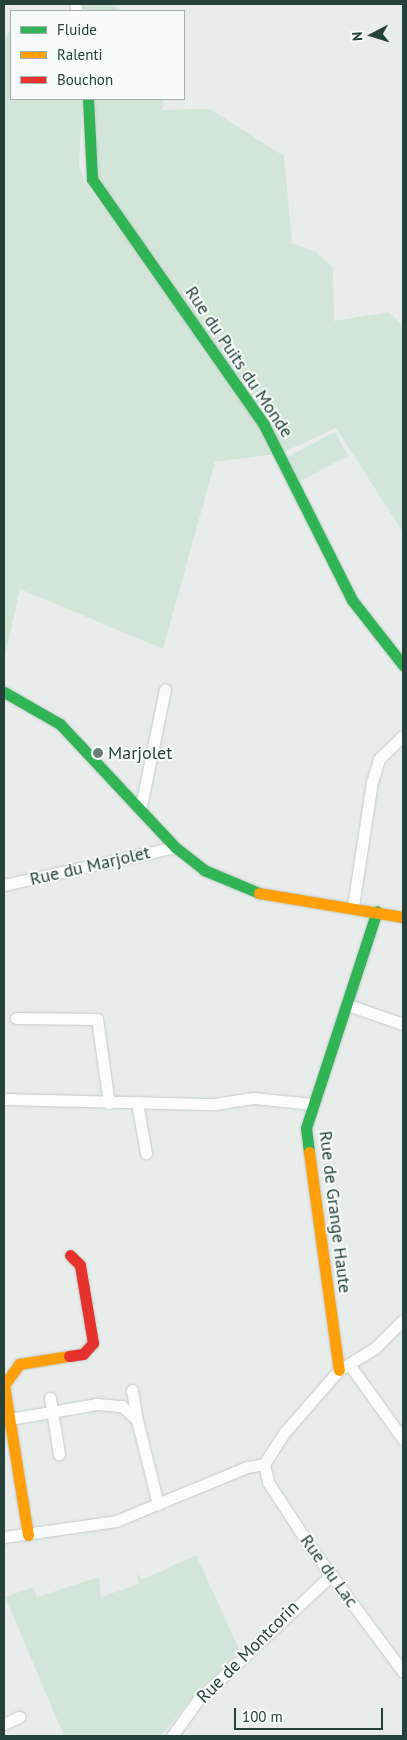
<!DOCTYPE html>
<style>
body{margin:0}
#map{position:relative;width:407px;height:1740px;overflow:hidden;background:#e8edeb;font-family:"PT Sans",sans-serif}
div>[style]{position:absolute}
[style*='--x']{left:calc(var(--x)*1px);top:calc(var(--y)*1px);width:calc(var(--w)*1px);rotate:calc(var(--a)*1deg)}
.green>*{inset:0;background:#d1e6d8}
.roads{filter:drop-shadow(0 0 1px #c5cac8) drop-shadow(0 0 1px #c5cac8)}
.street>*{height:11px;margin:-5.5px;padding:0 5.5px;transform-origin:5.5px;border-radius:5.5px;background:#fcfcfc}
.fast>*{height:11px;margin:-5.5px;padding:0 5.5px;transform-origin:5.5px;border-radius:5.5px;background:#30b455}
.slow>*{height:11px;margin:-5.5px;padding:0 5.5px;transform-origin:5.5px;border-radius:5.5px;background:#ff9f0a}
.jam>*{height:11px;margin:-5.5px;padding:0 5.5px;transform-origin:5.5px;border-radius:5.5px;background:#e5322d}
.dots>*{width:14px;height:14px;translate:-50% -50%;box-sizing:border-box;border:2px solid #f7fbf9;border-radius:50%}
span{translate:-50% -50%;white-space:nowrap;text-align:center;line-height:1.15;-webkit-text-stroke:4px #f7fbf9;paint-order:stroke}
.street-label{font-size:18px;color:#24423a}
.poi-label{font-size:18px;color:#24423a}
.left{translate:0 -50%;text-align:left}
.frame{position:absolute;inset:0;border:5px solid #24423a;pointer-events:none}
.legend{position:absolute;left:10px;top:10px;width:175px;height:90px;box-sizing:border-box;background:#f7fbf9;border:1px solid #a3b1ad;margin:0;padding:6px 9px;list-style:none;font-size:15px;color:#24423a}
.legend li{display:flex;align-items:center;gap:10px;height:25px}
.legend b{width:25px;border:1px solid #a3b1ad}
.north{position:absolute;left:347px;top:10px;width:50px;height:50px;-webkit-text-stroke:4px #f7fbf9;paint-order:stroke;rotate:265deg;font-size:14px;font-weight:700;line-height:20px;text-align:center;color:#24423a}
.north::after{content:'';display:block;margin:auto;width:18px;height:22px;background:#24423a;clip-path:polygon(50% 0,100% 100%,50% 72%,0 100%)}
.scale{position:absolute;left:234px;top:1708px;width:149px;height:22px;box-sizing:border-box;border:2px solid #24423a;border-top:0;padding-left:6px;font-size:15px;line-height:18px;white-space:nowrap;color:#24423a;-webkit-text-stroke:4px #f7fbf9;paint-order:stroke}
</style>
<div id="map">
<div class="green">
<div style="clip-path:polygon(77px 4px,114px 4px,121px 11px,78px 11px)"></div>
<div style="clip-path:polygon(11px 28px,11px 99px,82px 99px,79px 165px,84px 181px,262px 426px,275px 454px,215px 462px,163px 649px,20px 589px,4px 661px,4px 40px)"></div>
<div style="clip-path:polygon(92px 99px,164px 99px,162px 110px,210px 109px,284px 156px,292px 243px,316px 252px,333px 268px,334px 321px,389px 312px,403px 326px,403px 532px,336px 428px,284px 452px,97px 178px)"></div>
<div style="clip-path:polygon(335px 432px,348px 456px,300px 481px,287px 457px)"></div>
<div style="clip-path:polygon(196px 1555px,240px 1651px,192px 1698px,161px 1736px,64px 1736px,5px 1597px,33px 1587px,37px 1597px,99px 1577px,101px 1597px,139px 1584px,136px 1571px,142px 1580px)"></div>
</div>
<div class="roads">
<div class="street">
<div style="--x:75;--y:4;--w:7;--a:74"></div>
<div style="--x:141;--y:806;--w:119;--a:-78.4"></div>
<div style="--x:4;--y:885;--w:175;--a:-12.5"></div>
<div style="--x:353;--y:906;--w:125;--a:-81.3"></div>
<div style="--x:372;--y:782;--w:24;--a:-73"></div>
<div style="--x:379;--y:759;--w:33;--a:-44"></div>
<div style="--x:348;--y:1005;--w:58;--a:19.1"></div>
<div style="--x:16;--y:1018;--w:81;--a:0.7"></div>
<div style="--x:97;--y:1019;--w:85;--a:81.9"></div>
<div style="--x:4;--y:1099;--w:211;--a:1.4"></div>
<div style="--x:215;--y:1104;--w:38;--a:-9"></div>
<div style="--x:253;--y:1098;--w:60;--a:5.7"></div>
<div style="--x:137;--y:1102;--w:52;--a:80"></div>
<div style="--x:351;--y:1367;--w:89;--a:54.2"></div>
<div style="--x:132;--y:1390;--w:30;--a:81"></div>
<div style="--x:50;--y:1398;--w:57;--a:80.9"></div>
<div style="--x:10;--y:1419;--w:88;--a:-9.8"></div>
<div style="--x:97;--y:1404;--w:25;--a:5"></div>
<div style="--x:122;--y:1406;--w:21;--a:43"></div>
<div style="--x:137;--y:1420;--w:87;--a:76"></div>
<div style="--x:264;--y:1464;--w:18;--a:77"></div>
<div style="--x:268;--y:1482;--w:79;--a:56.9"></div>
<div style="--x:311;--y:1548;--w:154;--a:53.4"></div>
<div style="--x:264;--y:1464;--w:37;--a:-57"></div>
<div style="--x:284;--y:1433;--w:84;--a:-48.9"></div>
<div style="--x:339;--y:1370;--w:42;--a:-31.4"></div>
<div style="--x:375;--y:1348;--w:40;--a:-45"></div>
<div style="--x:4;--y:1537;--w:113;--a:-8.1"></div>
<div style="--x:116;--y:1521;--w:142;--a:-22.4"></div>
<div style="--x:247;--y:1467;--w:17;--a:-10"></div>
<div style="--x:4;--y:1724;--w:17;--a:-25"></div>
<div style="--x:172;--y:1736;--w:44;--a:-54.2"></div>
<div style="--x:198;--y:1700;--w:183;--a:-43.2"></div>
</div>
<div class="fast">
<div style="--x:88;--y:99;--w:80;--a:87.1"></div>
<div style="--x:92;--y:179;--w:300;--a:55"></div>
<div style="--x:264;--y:425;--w:196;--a:63.3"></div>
<div style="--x:352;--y:600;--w:83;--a:51.9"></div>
<div style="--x:4;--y:692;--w:64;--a:29.7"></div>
<div style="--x:60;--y:724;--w:168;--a:46.9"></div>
<div style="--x:175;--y:847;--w:37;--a:38"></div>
<div style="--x:204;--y:870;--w:60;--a:22.7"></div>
<div style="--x:309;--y:1152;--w:24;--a:-97"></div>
<div style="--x:306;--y:1128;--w:228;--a:-71.9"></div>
</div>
<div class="slow">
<div style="--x:259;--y:893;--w:146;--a:9.5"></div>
<div style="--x:309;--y:1152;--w:220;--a:82.2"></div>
<div style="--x:28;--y:1535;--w:152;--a:-99.1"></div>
<div style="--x:4;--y:1385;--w:26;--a:-54"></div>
<div style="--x:19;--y:1364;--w:51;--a:-9.1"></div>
</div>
<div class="jam">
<div style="--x:69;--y:1356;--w:14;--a:-8"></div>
<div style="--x:83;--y:1354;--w:15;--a:-48"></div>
<div style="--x:93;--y:1343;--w:79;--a:-99.5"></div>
<div style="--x:80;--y:1265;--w:14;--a:-135"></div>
</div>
</div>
<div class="dots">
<div style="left:98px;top:753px;background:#697e78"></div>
</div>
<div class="street-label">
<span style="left:239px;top:362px;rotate:56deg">Rue du Puits du Monde</span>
<span style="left:90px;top:866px;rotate:-13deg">Rue du Marjolet</span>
<span style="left:335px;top:1212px;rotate:83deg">Rue de Grange Haute</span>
<span style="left:329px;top:1571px;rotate:54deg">Rue du Lac</span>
<span style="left:248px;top:1652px;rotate:-45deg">Rue de Montcorin</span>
</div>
<div class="poi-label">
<span class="left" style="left:108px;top:753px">Marjolet</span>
</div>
<div class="frame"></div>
<ul class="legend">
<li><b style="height:6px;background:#30b455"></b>Fluide</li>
<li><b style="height:6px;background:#ff9f0a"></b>Ralenti</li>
<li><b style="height:6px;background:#e5322d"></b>Bouchon</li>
</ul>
<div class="north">N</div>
<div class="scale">100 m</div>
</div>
